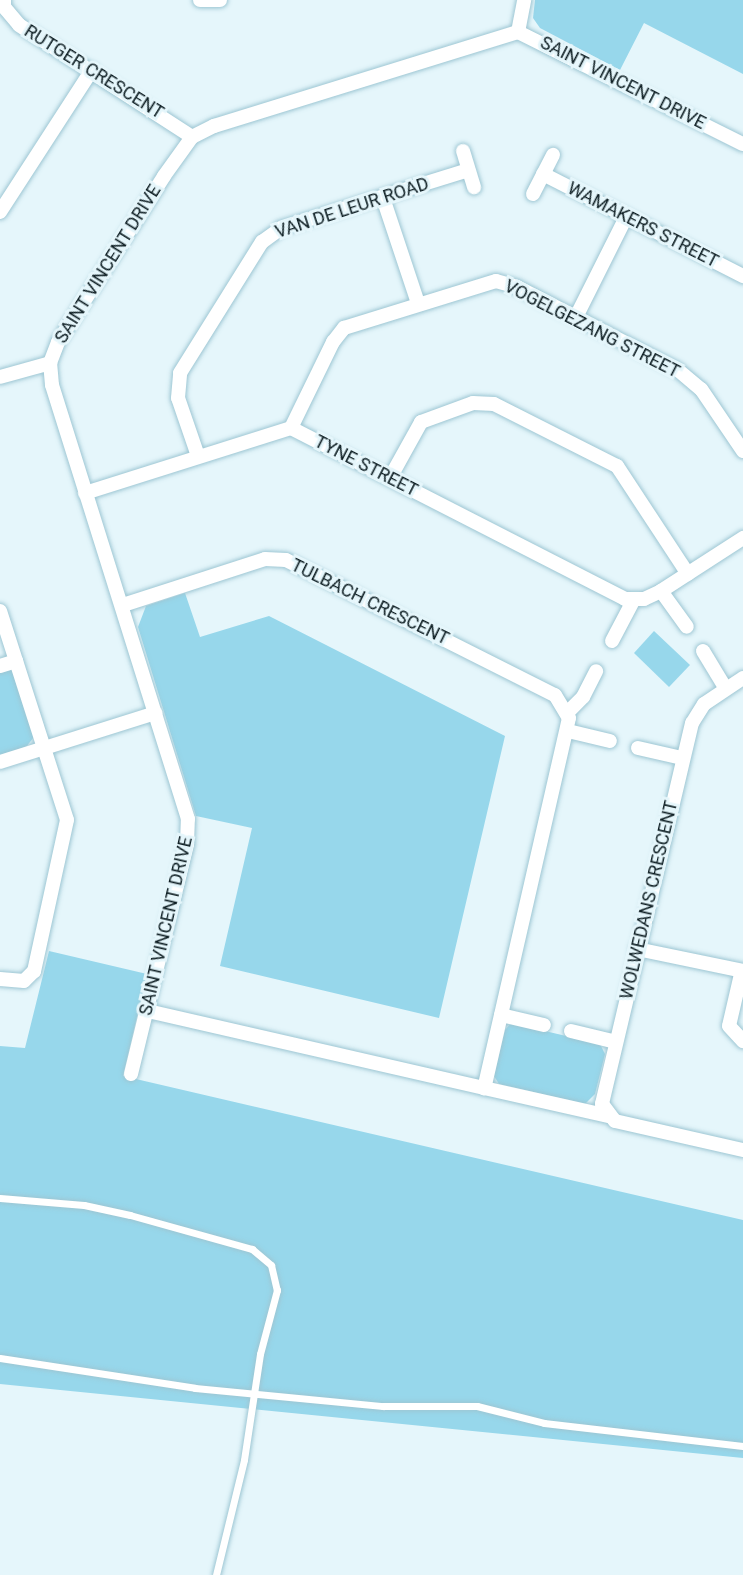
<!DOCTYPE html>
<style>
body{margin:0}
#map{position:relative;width:743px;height:1575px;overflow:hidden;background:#e5f6fb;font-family:Roboto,sans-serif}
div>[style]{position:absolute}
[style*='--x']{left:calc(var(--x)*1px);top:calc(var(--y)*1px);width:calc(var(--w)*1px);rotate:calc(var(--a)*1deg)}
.green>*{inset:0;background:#97d7eb}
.roads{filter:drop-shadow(0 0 2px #9dc6d3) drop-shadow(0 0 2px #9dc6d3)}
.service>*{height:7px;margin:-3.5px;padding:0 3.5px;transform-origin:3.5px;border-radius:3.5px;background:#fff}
.minor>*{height:14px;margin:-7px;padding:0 7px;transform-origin:7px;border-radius:7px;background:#fff}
span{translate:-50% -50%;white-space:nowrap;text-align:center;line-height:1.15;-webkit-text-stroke:6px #e5f6fb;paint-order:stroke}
.street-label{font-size:18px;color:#0e1e23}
</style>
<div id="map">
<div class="green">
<div style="clip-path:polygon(535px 0,743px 0,743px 74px,644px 23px,620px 70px,540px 28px,533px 18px)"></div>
<div style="clip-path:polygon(185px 593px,200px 637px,269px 616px,505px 736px,439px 1018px,220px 966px,252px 828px,196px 816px,138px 627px,146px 606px)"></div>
<div style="clip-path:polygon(654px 631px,690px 665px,669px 687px,634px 653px)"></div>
<div style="clip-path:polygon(13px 668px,34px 737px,26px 747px,0 755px,0 671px)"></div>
<div style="clip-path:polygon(49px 951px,147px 974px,123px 1076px,743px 1220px,743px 1458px,0 1384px,0 1046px,25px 1048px)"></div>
<div style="clip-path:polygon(511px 1023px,600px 1044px,605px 1054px,595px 1094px,585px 1104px,499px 1084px,494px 1076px,505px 1030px)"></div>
</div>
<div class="roads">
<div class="service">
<div style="--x:0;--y:1198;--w:84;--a:4.8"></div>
<div style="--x:84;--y:1205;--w:47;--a:12.3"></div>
<div style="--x:130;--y:1215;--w:127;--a:15.6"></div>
<div style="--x:252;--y:1249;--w:25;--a:40"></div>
<div style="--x:271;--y:1265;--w:26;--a:77"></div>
<div style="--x:277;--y:1290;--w:66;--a:104.9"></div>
<div style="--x:260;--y:1354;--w:107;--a:98.6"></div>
<div style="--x:244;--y:1460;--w:118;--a:103.7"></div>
<div style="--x:0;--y:1358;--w:197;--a:8.7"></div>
<div style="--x:195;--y:1388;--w:189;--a:5.5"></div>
<div style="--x:383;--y:1406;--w:94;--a:0"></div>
<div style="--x:477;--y:1406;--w:69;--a:14.2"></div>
<div style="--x:544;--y:1423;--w:200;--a:6.6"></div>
</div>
<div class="minor">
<div style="--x:4;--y:0;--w:7;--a:90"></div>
<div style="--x:4;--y:7;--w:23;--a:50"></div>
<div style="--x:19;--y:25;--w:206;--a:32.9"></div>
<div style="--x:200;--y:0;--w:20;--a:0"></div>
<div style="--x:518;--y:32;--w:33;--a:-79"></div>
<div style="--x:463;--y:151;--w:38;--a:73"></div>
<div style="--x:543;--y:174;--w:225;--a:27"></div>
<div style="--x:533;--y:194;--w:44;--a:-62.9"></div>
<div style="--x:383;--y:198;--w:111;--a:71.6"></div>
<div style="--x:0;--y:212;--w:169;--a:-57.1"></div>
<div style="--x:576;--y:317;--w:112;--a:-63.4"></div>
<div style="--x:0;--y:377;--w:52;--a:-15.6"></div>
<div style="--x:291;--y:428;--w:96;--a:-64"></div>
<div style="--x:333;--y:342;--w:18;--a:-52"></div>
<div style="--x:344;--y:328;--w:159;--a:-17.2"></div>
<div style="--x:496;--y:281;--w:22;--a:16"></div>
<div style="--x:517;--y:287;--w:181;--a:27.3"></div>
<div style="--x:678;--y:370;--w:30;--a:40"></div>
<div style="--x:701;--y:389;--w:75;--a:55.9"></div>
<div style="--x:198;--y:456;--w:61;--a:-109"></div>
<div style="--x:178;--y:398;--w:25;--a:-85"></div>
<div style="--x:180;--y:373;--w:155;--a:-58"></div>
<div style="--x:262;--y:242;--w:24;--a:-36"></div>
<div style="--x:281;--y:228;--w:196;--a:-17.2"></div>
<div style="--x:390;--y:478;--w:64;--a:-61"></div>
<div style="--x:421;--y:422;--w:55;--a:-20.1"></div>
<div style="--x:473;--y:403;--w:21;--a:3"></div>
<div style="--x:494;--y:404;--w:138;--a:26.8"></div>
<div style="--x:617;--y:466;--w:129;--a:56.7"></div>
<div style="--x:85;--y:493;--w:216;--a:-17.5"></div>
<div style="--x:291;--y:428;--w:375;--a:27.1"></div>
<div style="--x:625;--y:599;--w:19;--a:0"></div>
<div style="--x:644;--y:599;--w:19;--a:-25"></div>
<div style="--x:661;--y:591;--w:98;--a:-32.9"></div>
<div style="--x:661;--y:591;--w:44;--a:54.2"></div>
<div style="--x:123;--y:605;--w:149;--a:-17.9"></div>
<div style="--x:265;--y:559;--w:21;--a:3"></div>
<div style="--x:286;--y:560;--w:301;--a:26.7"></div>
<div style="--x:555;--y:695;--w:27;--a:59"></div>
<div style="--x:569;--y:718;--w:380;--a:102.9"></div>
<div style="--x:484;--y:1088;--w:346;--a:-167.1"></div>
<div style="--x:0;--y:611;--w:219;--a:72.2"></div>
<div style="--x:67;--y:820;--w:155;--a:102.3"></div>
<div style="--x:34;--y:971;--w:14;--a:135"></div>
<div style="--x:24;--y:981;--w:24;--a:-175"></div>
<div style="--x:612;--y:641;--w:45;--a:-62.3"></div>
<div style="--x:703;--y:651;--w:44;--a:58.8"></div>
<div style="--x:0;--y:666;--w:17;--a:-17"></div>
<div style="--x:743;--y:678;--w:47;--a:146.3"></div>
<div style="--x:704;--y:704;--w:22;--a:122"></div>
<div style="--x:692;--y:723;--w:391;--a:103.3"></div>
<div style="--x:602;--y:1104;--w:21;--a:53"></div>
<div style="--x:615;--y:1121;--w:131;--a:12.8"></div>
<div style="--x:568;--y:712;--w:21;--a:-45"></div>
<div style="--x:583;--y:697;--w:29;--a:-63"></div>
<div style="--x:568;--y:731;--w:43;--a:13.4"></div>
<div style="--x:638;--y:748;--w:45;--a:12.8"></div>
<div style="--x:0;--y:762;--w:163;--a:-17.5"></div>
<div style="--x:637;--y:949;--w:108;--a:11.7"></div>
<div style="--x:741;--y:974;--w:53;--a:103"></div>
<div style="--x:729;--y:1026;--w:21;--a:47"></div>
<div style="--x:501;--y:1015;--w:44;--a:13.1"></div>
<div style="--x:571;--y:1031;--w:46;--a:13.7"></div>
<div style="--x:131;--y:1074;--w:237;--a:-76.3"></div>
<div style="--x:187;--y:844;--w:25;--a:-88"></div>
<div style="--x:188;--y:819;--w:455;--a:-107.4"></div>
<div style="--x:52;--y:385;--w:22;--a:-95"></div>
<div style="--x:50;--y:363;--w:22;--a:-69"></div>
<div style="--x:58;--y:342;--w:197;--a:-57.4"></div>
<div style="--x:164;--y:176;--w:48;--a:-54.3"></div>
<div style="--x:192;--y:137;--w:25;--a:-27"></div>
<div style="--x:214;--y:126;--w:318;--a:-17.2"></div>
<div style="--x:518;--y:32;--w:251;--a:26.5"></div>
<div style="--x:484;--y:1088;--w:127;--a:12.7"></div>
</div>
</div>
<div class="street-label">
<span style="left:94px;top:72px;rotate:32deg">RUTGER CRESCENT</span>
<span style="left:623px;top:83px;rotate:27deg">SAINT VINCENT DRIVE</span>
<span style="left:352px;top:208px;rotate:-18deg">VAN DE LEUR ROAD</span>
<span style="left:643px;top:225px;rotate:27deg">WAMAKERS STREET</span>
<span style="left:108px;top:264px;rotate:-58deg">SAINT VINCENT DRIVE</span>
<span style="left:592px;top:329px;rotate:27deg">VOGELGEZANG STREET</span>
<span style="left:366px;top:466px;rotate:27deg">TYNE STREET</span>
<span style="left:370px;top:602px;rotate:26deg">TULBACH CRESCENT</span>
<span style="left:649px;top:900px;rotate:-77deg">WOLWEDANS CRESCENT</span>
<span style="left:166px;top:926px;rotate:-77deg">SAINT VINCENT DRIVE</span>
</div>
</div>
